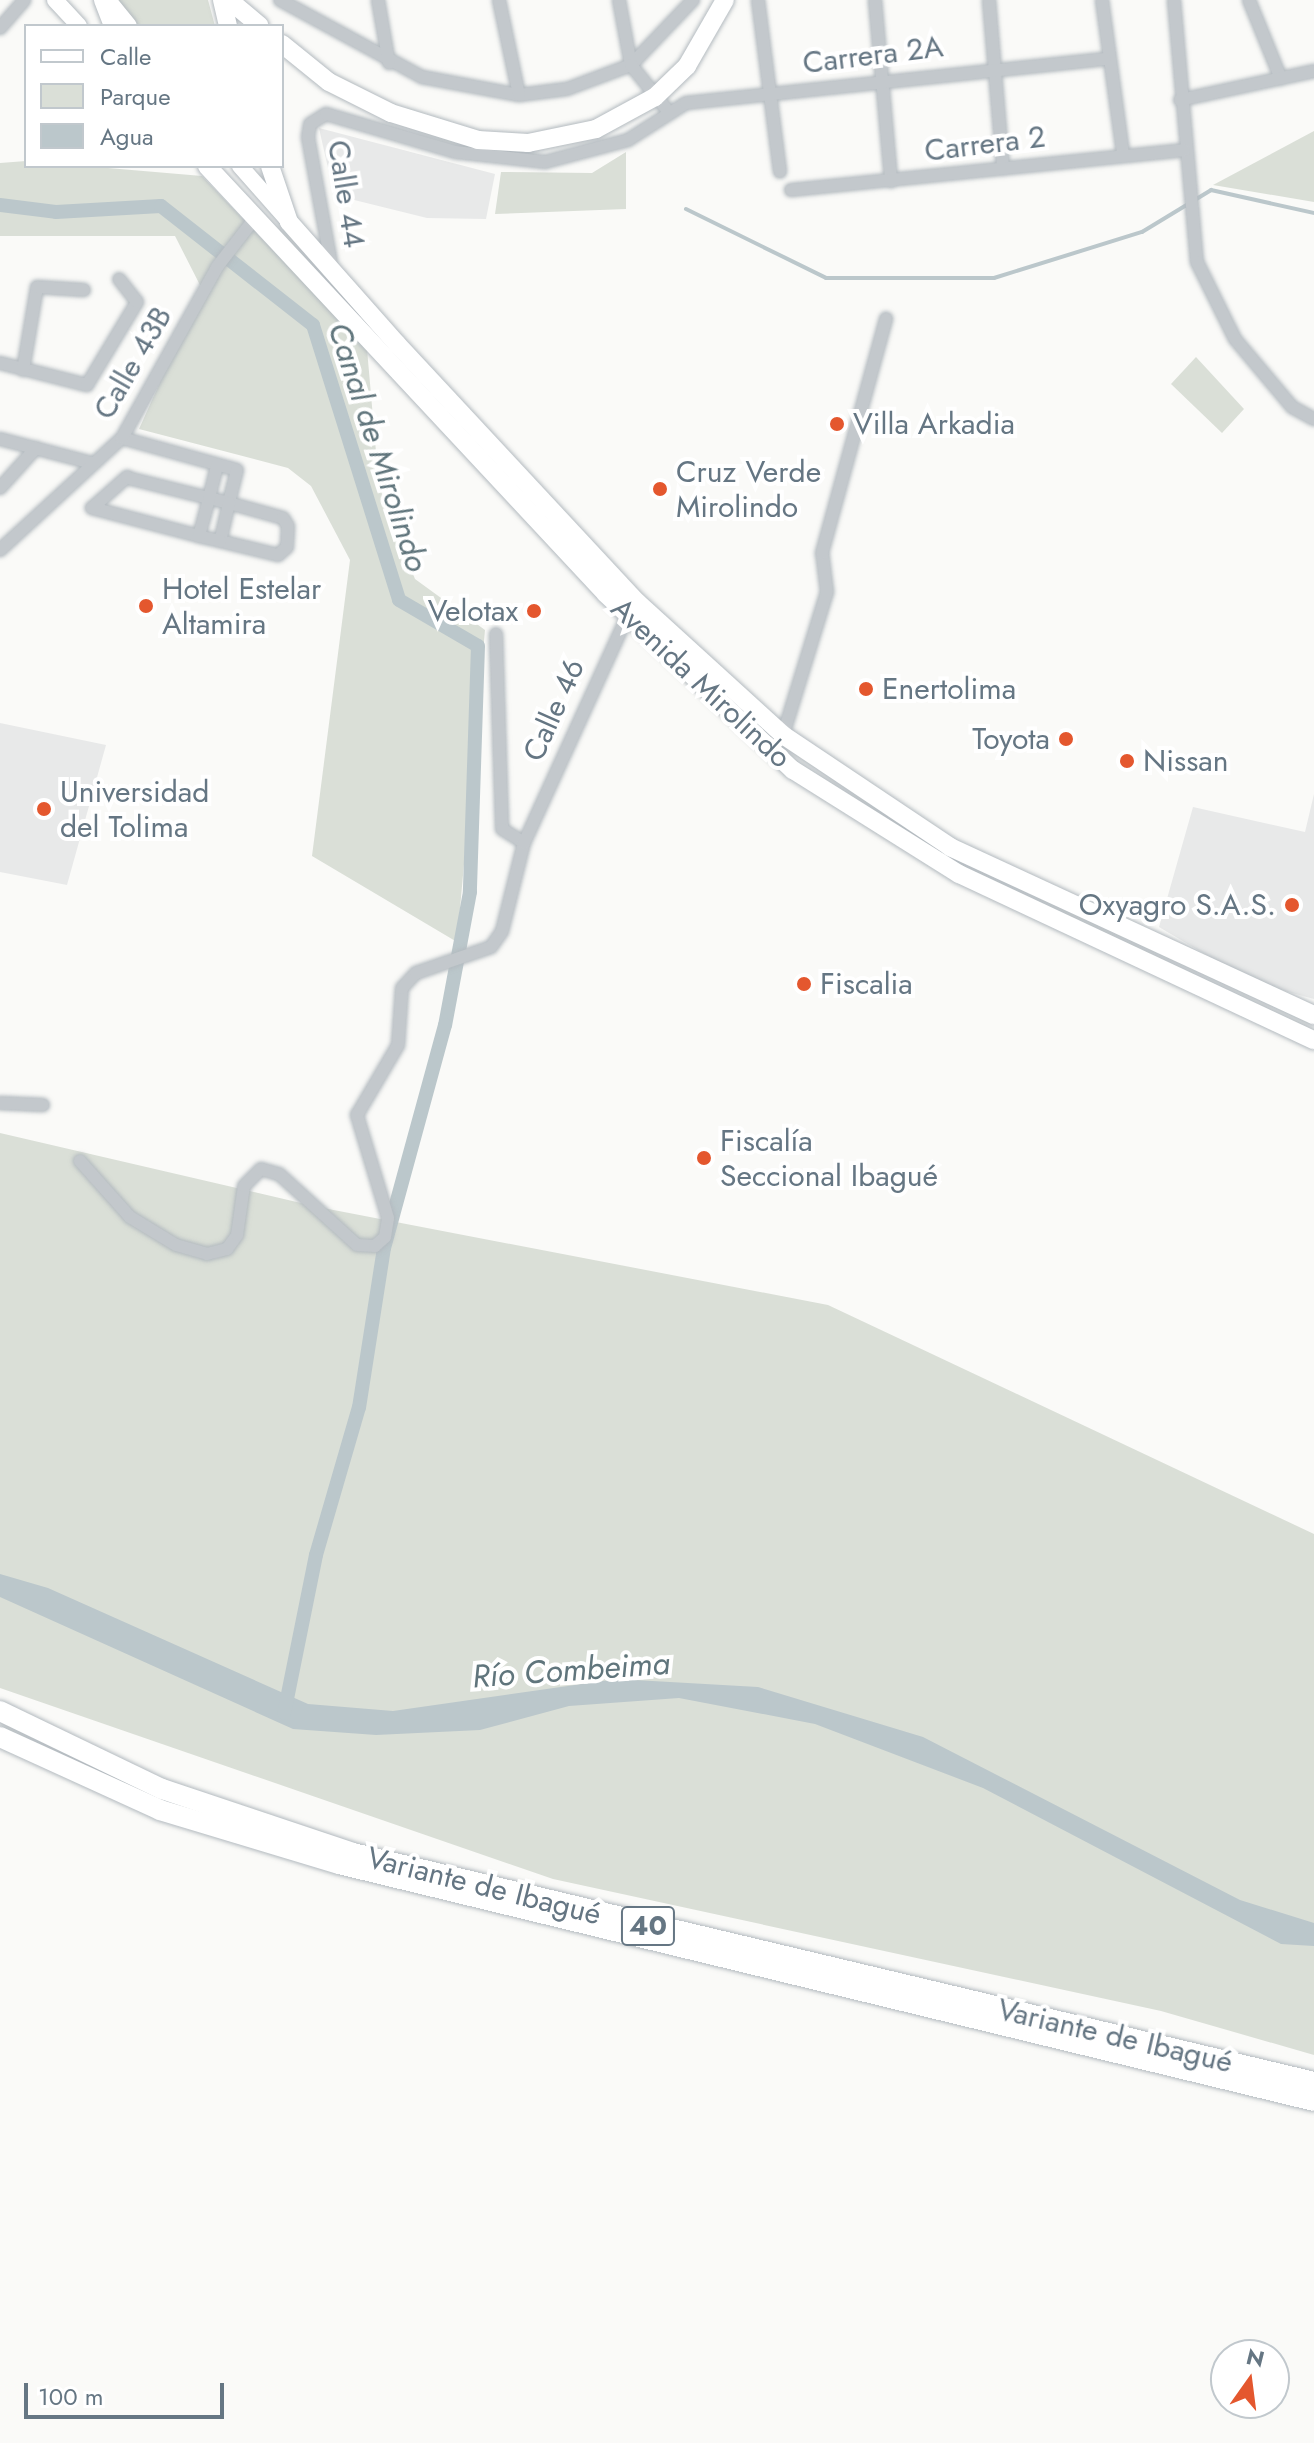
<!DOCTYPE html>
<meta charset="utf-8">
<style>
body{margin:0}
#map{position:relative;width:1314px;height:2443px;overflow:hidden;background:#fafaf8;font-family:Jost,sans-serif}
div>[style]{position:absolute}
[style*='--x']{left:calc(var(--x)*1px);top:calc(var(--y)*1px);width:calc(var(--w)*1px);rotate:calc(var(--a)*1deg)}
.built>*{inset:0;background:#e8e9e9}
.green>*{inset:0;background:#dadfd7}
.water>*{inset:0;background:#bbc7cb}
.stream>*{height:4px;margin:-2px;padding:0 2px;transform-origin:2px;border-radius:2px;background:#bbc7cb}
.canal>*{height:14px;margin:-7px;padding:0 7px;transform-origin:7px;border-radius:7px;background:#bbc7cb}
.roads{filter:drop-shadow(0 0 2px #b3babf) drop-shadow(0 0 2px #b3babf)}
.minor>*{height:12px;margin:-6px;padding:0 6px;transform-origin:6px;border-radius:6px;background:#c3c8cc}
.secondary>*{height:16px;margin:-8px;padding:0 8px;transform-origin:8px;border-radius:8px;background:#fff}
.primary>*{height:18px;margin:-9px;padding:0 9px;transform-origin:9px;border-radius:9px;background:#fff}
.trunk>*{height:20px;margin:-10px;padding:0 10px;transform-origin:10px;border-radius:10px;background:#fff}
.dots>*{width:22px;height:22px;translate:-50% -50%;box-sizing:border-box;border:4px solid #fff;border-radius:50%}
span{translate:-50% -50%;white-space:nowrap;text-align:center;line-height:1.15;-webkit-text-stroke:8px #fff;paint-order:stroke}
.shield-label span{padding:2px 6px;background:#fff;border:2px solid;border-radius:6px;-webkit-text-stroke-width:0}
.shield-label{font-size:28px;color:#657683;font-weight:700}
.street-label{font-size:30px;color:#657683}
.poi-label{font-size:30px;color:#657683}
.left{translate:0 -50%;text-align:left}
.right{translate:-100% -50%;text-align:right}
.water-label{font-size:32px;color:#60757c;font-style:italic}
.legend{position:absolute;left:24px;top:24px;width:260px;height:144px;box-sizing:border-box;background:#fff;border:2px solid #c1c8cd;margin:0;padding:10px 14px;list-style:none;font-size:24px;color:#657683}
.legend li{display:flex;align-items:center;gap:16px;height:40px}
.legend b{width:40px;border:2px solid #c1c8cd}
.north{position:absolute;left:1210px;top:2339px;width:80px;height:80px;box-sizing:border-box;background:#fff;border:2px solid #c1c8cd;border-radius:50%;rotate:14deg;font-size:22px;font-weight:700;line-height:32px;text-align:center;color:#657683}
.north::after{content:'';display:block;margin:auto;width:28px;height:36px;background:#e4572e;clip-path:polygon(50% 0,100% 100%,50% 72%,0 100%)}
.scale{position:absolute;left:24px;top:2383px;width:200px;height:36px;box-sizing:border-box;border:4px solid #657683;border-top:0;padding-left:10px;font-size:24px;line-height:28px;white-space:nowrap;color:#657683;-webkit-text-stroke:6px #fff;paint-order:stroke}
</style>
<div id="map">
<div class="built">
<div style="clip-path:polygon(319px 128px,495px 174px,486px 219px,427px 218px,334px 195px)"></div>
<div style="clip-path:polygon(0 723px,106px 745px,67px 885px,0 872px)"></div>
<div style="clip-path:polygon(1314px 794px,1314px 999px,1252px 982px,1159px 927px,1193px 807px,1305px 832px)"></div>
</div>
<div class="green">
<div style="clip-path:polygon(115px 0,208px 0,215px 26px,136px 26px)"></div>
<div style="clip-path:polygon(1314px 131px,1314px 202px,1213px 185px)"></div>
<div style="clip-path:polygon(626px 152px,626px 209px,495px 214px,501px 172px,592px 173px)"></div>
<div style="clip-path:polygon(26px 161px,202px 176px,367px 349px,379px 486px,415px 579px,485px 630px,457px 942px,312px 856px,350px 560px,311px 486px,288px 468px,139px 429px,202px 289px,175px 236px,0 236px,0 163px)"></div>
<div style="clip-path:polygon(1196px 357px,1244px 409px,1222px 433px,1171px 384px)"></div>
<div style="clip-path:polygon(0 1133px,318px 1207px,828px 1305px,1314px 1534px,1314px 2055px,1161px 2011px,553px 1879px,0 1688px)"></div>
</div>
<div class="water">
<div style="clip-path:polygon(0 1574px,48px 1588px,308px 1704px,393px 1711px,617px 1679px,758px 1687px,923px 1737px,1240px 1900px,1314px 1923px,1314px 1946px,1281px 1944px,983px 1788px,815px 1724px,679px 1698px,569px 1706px,480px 1730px,376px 1735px,293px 1729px,0 1597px)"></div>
</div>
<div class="stream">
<div style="--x:686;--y:209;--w:156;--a:26.2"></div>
<div style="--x:826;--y:278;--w:168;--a:0"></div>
<div style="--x:994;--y:278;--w:155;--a:-17.3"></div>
<div style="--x:1142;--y:232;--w:81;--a:-31.3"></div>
<div style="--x:1211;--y:190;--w:106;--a:12.6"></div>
</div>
<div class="canal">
<div style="--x:0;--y:205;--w:56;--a:7.1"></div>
<div style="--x:56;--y:212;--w:105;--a:-3.3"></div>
<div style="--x:161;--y:206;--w:193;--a:38.1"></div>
<div style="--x:313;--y:325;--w:288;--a:72.6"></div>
<div style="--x:399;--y:600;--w:91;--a:30.2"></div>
<div style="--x:478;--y:646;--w:246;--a:91.9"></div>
<div style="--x:470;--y:892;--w:135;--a:100.6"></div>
<div style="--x:445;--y:1025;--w:231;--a:105.3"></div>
<div style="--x:384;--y:1248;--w:161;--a:98.9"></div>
<div style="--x:359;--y:1407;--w:154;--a:106.2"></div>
<div style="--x:316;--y:1555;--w:161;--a:101.4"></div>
</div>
<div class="roads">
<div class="minor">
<div style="--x:280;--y:0;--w:162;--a:28.5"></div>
<div style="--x:422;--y:77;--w:99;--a:10.5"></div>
<div style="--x:519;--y:95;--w:48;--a:-7.1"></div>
<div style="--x:567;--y:89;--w:68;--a:-20.6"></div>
<div style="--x:631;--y:65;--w:90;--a:-46.4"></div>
<div style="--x:378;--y:0;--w:64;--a:80.1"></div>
<div style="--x:499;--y:0;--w:97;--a:78.1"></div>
<div style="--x:619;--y:0;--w:66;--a:79.5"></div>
<div style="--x:631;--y:65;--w:59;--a:51.2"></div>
<div style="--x:758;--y:0;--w:173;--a:82.7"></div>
<div style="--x:875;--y:0;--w:182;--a:84.9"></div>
<div style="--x:989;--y:0;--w:169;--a:85.2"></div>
<div style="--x:1102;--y:0;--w:155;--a:82.2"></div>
<div style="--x:1174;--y:0;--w:263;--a:85"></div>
<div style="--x:1197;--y:262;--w:86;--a:63.7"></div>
<div style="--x:1235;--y:339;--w:89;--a:50"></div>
<div style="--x:1292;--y:407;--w:25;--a:29"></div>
<div style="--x:1249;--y:0;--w:85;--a:67.9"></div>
<div style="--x:0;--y:28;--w:37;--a:-49"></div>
<div style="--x:1180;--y:100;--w:137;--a:-12.2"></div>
<div style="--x:791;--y:190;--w:395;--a:-5.8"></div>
<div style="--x:332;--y:268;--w:133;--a:-100.4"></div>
<div style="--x:308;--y:137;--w:13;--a:-81"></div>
<div style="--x:310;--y:124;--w:19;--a:-32"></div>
<div style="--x:326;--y:114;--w:134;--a:16.4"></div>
<div style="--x:455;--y:152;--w:91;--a:6.3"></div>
<div style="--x:545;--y:162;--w:86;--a:-14.8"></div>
<div style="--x:628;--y:140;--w:69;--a:-32.5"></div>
<div style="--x:686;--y:103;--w:421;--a:-6"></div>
<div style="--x:0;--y:363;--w:90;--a:14.2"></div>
<div style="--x:87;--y:385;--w:97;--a:-58.9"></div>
<div style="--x:137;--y:302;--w:29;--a:-128"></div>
<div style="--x:23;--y:370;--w:84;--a:-80.4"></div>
<div style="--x:37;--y:287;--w:47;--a:3.7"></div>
<div style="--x:122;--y:438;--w:119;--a:15.5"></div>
<div style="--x:237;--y:470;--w:34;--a:104"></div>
<div style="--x:229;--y:503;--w:56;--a:15.5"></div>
<div style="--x:283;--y:518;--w:9;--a:58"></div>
<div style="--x:288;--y:526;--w:21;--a:93"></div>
<div style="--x:287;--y:547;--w:12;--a:138"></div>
<div style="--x:278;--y:555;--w:60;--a:-166.4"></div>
<div style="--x:0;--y:439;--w:95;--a:14.6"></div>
<div style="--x:0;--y:488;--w:54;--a:-48"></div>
<div style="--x:199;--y:536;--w:111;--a:-165.3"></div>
<div style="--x:92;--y:508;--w:47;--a:-41.5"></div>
<div style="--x:127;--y:477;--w:5;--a:22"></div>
<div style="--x:132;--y:479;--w:79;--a:13.9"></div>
<div style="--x:209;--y:498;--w:21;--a:14"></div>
<div style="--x:229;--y:503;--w:39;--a:103"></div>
<div style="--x:220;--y:541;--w:22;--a:-167"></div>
<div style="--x:199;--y:536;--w:39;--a:-75"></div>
<div style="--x:209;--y:498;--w:34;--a:-76"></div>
<div style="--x:0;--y:550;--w:166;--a:-42.6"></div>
<div style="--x:122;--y:438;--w:196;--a:-60.9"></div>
<div style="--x:217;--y:267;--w:62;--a:-52.2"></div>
<div style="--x:496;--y:634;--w:195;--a:88.2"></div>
<div style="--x:502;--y:829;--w:26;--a:32"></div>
<div style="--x:783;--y:735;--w:150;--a:-72.9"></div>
<div style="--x:827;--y:592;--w:39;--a:-97"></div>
<div style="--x:822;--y:553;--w:243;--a:-74.7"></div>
<div style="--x:0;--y:1103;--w:43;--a:2.7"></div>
<div style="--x:80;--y:1161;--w:75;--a:48.2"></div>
<div style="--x:130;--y:1217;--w:54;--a:31.3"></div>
<div style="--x:176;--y:1245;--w:32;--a:16"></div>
<div style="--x:207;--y:1254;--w:21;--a:-14"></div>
<div style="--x:227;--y:1249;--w:17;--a:-54"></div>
<div style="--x:237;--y:1235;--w:49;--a:-81.9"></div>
<div style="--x:244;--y:1186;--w:24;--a:-45"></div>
<div style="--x:261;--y:1169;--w:19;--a:16"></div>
<div style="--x:279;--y:1174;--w:105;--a:42.3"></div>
<div style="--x:357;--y:1245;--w:18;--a:3"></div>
<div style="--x:375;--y:1246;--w:13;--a:-42"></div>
<div style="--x:385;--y:1237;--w:19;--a:-81"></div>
<div style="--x:388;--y:1218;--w:108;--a:-106.8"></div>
<div style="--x:357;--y:1115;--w:81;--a:-59.6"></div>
<div style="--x:398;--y:1045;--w:57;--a:-86"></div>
<div style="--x:402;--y:988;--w:21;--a:-47"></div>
<div style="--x:416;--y:973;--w:79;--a:-19.1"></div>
<div style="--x:491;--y:947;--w:19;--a:-55"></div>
<div style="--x:502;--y:931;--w:91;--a:-76"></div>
<div style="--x:524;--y:843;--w:258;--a:-65.5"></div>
</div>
<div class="secondary">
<div style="--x:55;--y:0;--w:35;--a:47"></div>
<div style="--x:108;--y:0;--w:33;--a:51"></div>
<div style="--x:240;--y:166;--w:69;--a:48.5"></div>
</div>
<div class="primary">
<div style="--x:103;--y:0;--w:28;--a:69"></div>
<div style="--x:222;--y:0;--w:27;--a:77"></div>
<div style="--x:229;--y:0;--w:40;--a:40"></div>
<div style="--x:282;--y:44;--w:60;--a:39"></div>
<div style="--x:329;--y:82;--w:69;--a:26.6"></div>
<div style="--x:391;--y:113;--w:91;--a:17.2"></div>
<div style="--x:478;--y:140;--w:50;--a:3.4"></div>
<div style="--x:528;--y:143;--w:69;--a:-11.6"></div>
<div style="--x:596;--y:129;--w:67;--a:-28.5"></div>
<div style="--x:655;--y:97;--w:45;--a:-44.1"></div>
<div style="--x:687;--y:66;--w:76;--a:-60.1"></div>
<div style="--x:207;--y:166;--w:585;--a:47.01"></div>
<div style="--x:606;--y:594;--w:257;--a:43.3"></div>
<div style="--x:793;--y:770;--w:196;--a:32.1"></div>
<div style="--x:959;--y:874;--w:392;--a:25.1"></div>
<div style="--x:270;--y:166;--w:59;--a:71.3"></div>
<div style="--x:289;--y:222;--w:163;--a:48.5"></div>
<div style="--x:397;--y:344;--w:352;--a:47.1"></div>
<div style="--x:637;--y:602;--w:197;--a:42.3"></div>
<div style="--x:783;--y:735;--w:201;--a:33.8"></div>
<div style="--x:950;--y:847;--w:401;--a:24.8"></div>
</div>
<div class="trunk">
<div style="--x:0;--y:1711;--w:180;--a:25.7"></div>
<div style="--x:162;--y:1789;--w:201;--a:18.5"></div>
<div style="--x:353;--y:1853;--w:988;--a:13.4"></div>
<div style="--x:0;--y:1737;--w:176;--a:24.5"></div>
<div style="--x:160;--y:1810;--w:187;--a:16.8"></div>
<div style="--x:339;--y:1864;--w:1003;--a:13.66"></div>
</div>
</div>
<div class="dots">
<div style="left:837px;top:424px;background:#e4572e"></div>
<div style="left:660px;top:489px;background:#e4572e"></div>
<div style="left:146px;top:606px;background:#e4572e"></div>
<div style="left:534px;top:611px;background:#e4572e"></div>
<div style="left:866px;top:689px;background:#e4572e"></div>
<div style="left:1066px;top:739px;background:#e4572e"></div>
<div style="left:1127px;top:761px;background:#e4572e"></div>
<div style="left:44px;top:809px;background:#e4572e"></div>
<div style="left:1292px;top:905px;background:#e4572e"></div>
<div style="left:804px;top:984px;background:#e4572e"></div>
<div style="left:704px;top:1158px;background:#e4572e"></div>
</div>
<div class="shield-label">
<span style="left:648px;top:1926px">40</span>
</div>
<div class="street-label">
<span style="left:873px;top:55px;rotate:-7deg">Carrera 2A</span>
<span style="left:985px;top:144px;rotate:-7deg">Carrera 2</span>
<span style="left:346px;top:194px;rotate:81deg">Calle 44</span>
<span style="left:133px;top:363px;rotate:-60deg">Calle 43B</span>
<span style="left:701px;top:683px;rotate:43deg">Avenida Mirolindo</span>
<span style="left:554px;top:710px;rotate:-66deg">Calle 46</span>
<span style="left:484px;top:1886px;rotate:14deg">Variante de Ibagué</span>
<span style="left:1115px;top:2036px;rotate:13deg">Variante de Ibagué</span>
</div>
<div class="poi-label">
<span class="left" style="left:853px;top:424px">Villa Arkadia</span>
<span class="left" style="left:676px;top:489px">Cruz Verde<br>Mirolindo</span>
<span class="left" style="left:162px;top:606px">Hotel Estelar<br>Altamira</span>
<span class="right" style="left:518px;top:611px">Velotax</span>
<span class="left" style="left:882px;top:689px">Enertolima</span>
<span class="right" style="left:1050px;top:739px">Toyota</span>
<span class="left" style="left:1143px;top:761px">Nissan</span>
<span class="left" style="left:60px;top:809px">Universidad<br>del Tolima</span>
<span class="right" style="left:1276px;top:905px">Oxyagro S.A.S.</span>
<span class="left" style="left:820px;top:984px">Fiscalia</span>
<span class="left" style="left:720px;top:1158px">Fiscalía<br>Seccional Ibagué</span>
</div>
<div class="water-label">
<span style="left:378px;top:447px;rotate:72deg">Canal de Mirolindo</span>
<span style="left:571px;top:1670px;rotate:-4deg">Río Combeima</span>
</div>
<ul class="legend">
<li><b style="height:10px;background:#fff"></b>Calle</li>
<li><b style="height:22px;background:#dadfd7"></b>Parque</li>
<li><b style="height:22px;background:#bbc7cb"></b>Agua</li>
</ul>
<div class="north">N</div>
<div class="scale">100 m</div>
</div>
